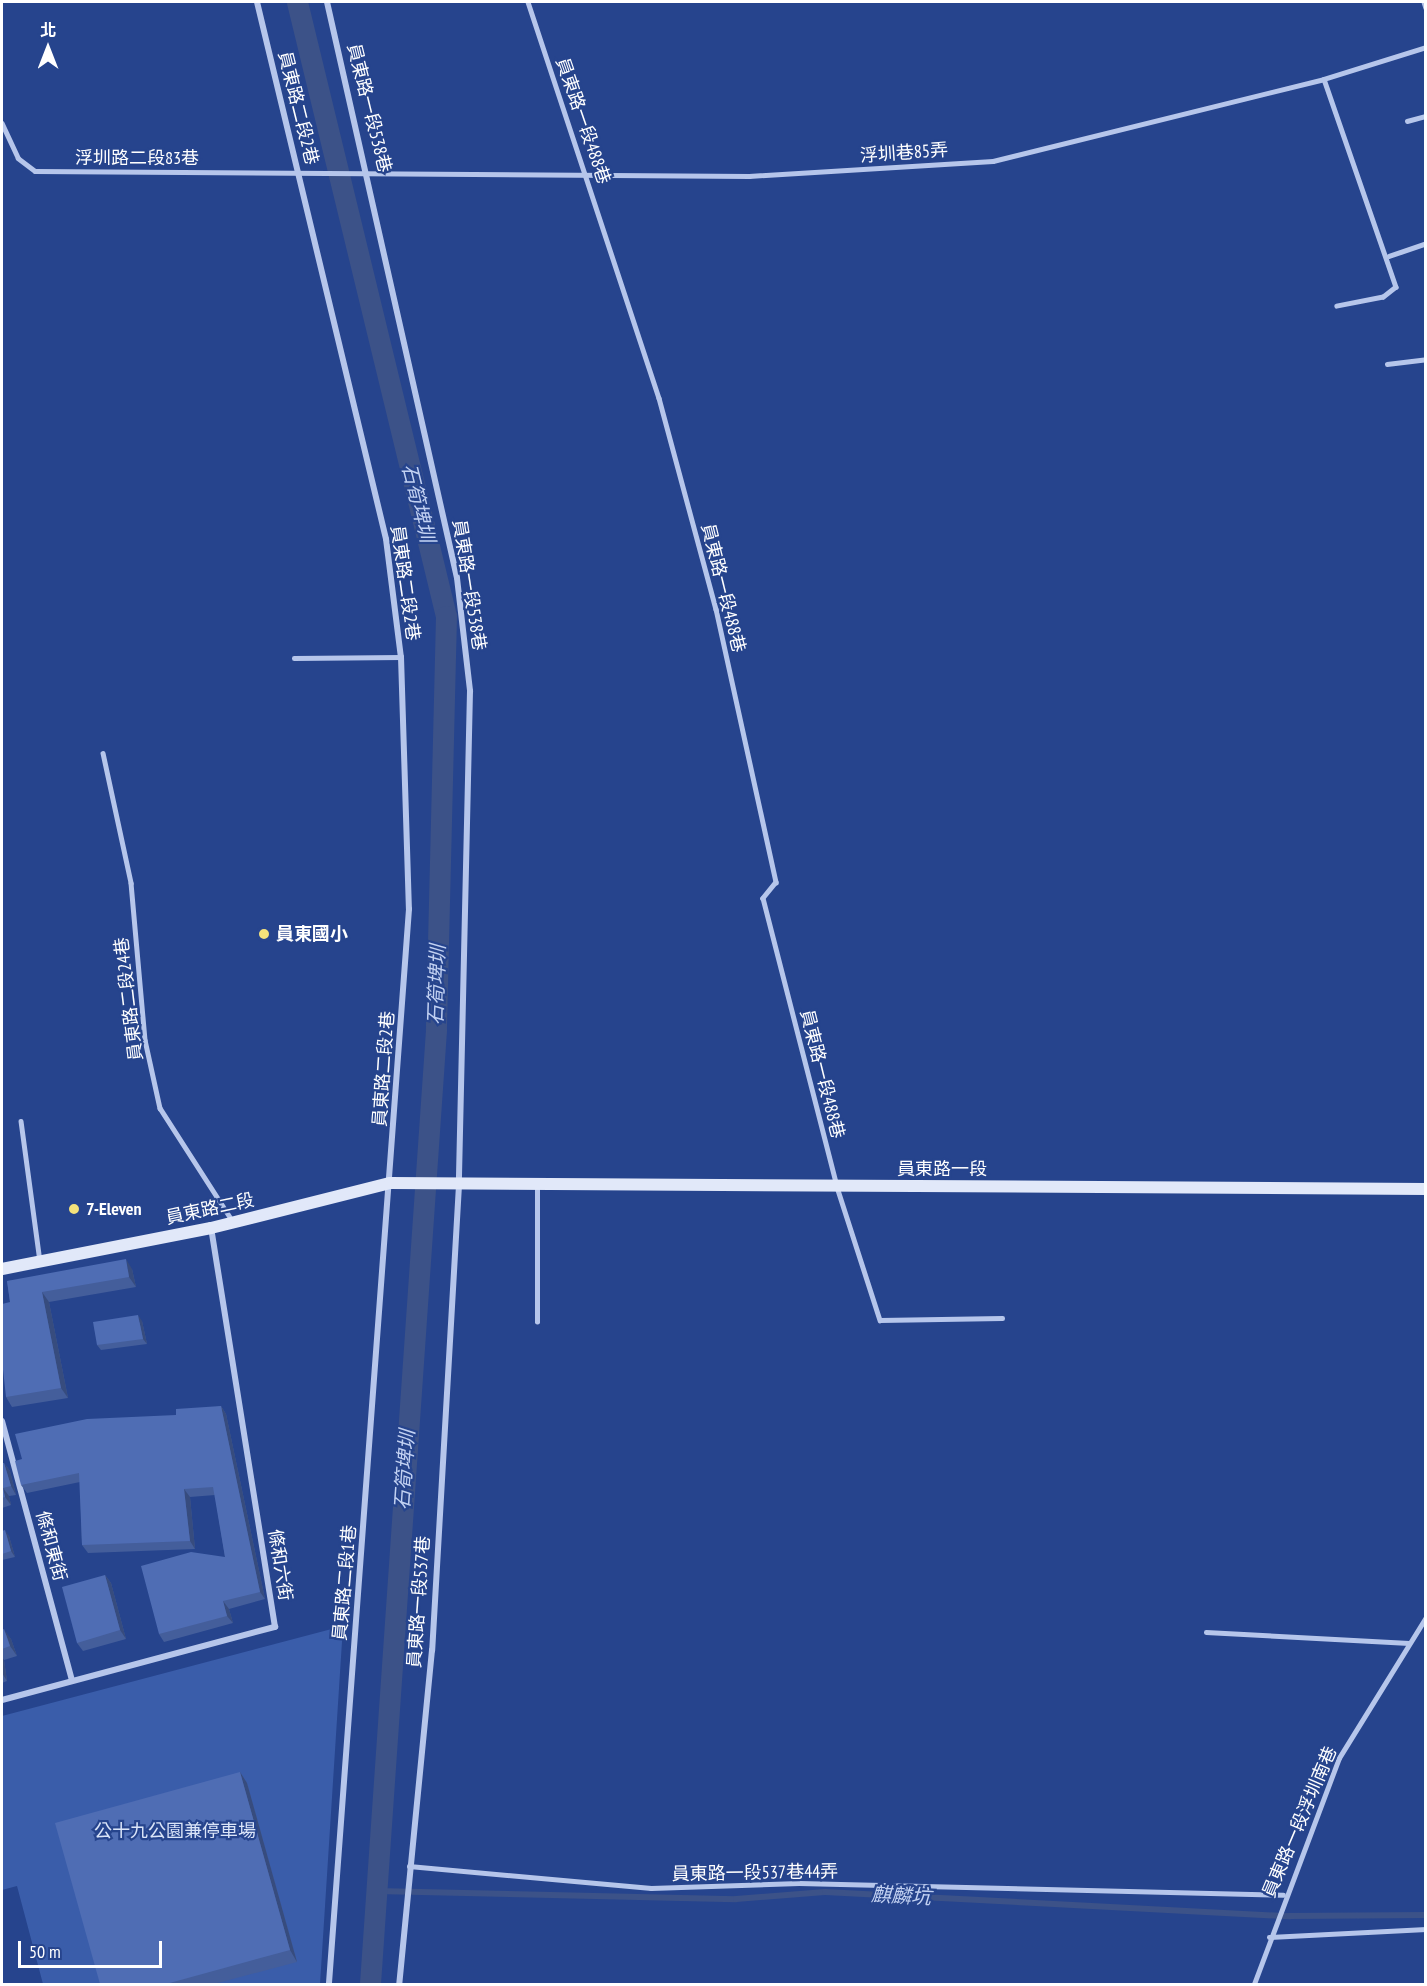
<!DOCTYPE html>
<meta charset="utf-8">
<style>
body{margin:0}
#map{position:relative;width:1427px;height:1986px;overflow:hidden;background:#26448d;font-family:"PT Sans Narrow","Noto Sans TC",sans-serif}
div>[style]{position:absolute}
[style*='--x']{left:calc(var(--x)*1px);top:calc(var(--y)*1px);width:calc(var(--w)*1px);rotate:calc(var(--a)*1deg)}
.green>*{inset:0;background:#3a5daa}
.stream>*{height:6px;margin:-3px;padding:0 3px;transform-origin:3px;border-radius:3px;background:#3c5288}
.canal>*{height:21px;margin:-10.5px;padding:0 10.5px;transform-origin:10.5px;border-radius:10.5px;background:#3c5288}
.lane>*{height:4.5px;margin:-2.25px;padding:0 2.25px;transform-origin:2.25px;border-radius:2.25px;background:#b6c6eb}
.street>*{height:6px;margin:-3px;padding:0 3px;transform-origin:3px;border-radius:3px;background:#b6c6eb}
.secondary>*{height:12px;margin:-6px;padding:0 6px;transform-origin:6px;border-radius:6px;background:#e1e8f9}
.wall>*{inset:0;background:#445e9b}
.shaded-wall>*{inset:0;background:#374c7e}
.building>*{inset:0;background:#4f6db4}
.dots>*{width:16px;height:16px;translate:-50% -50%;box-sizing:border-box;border:3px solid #26448d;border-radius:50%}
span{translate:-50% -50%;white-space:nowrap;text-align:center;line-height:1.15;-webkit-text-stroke:4.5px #26448d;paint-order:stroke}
.street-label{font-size:18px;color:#fff}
.poi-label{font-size:18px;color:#fff;font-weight:700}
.left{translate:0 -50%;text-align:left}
.park-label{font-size:18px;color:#dae4f8}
.water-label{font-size:20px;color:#c2d1f2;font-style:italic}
.frame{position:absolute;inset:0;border:3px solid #fff;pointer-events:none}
.north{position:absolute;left:18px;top:18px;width:60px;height:60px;-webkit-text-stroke:4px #26448d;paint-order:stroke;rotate:0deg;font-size:16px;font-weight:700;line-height:24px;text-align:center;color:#fff}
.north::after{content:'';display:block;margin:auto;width:21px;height:27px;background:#fff;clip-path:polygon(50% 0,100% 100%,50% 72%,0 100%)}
.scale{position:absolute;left:18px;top:1941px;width:144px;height:27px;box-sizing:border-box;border:3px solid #fff;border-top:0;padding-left:8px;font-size:18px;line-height:21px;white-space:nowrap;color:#fff;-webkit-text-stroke:4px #26448d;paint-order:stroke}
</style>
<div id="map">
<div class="green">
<div style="clip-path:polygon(343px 1626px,320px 1984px,43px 1984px,17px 1886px,2px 1890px,2px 1716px)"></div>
</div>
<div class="stream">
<div style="--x:376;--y:1891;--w:360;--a:1.3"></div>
<div style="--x:736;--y:1899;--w:89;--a:-4.5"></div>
<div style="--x:825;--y:1892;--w:465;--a:3"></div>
<div style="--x:1289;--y:1916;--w:137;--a:-0.4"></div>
</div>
<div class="canal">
<div style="--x:297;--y:2;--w:632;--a:76.36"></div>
<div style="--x:446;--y:616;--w:414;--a:91.4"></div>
<div style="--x:436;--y:1030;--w:956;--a:93.96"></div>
</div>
<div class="lane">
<div style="--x:528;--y:2;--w:417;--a:71.7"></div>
<div style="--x:659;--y:398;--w:219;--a:74.9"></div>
<div style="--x:716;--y:609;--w:280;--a:77.6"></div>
<div style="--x:776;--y:882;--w:21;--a:129"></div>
<div style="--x:763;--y:898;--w:298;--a:75.6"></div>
<div style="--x:837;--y:1187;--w:140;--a:72.1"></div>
<div style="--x:880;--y:1320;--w:122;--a:-0.9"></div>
<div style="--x:1424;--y:2;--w:6;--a:72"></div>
<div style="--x:1324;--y:79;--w:220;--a:70.9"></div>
<div style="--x:1396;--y:287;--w:16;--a:142"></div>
<div style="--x:1383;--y:297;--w:47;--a:168.9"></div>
<div style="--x:1407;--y:121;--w:20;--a:-15"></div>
<div style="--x:2;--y:123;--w:38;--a:65"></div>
<div style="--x:18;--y:158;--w:21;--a:37"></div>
<div style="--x:35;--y:171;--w:714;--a:0.4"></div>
<div style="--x:749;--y:176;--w:244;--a:-3.5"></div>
<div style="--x:993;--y:161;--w:341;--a:-13.9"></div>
<div style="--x:1324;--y:79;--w:107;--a:-17.4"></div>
<div style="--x:1389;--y:256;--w:39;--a:-19"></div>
<div style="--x:1387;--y:364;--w:39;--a:-7"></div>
<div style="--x:294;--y:658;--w:107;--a:-0.5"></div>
<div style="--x:103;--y:753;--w:133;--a:77.8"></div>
<div style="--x:131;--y:883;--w:158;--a:84.9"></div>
<div style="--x:145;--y:1040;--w:70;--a:77.6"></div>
<div style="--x:160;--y:1108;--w:133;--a:57.3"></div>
<div style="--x:21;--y:1121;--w:141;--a:82.3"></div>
<div style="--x:537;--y:1322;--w:137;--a:-90"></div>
<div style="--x:1206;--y:1632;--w:203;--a:3.1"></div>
<div style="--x:409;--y:1866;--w:243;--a:5.2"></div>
<div style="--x:651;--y:1888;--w:148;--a:-1.9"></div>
<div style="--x:799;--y:1883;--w:484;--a:1.4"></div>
<div style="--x:1269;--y:1937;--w:157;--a:-2.9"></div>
<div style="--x:1254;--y:1984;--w:241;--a:-69.4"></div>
<div style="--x:1339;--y:1758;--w:166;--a:-58.3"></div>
</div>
<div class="street">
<div style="--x:257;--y:2;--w:552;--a:76.49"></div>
<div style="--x:386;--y:539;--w:119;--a:82.8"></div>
<div style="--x:401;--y:657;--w:252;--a:88.2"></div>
<div style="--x:409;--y:909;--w:1078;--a:94.26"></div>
<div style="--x:327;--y:2;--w:590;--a:77.28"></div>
<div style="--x:457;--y:578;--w:114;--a:83.4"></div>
<div style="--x:470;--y:691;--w:494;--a:91.3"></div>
<div style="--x:459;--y:1185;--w:466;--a:93.3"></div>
<div style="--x:432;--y:1650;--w:336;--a:95.6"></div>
<div style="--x:2;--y:1421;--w:268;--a:74.9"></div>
<div style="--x:2;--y:1700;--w:283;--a:-15"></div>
<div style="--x:275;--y:1627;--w:404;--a:-99.1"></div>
</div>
<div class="secondary">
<div style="--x:2;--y:1269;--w:213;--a:-11.1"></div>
<div style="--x:211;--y:1228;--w:185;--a:-14.1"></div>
<div style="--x:390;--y:1183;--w:1036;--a:0.33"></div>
</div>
<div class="wall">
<div style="clip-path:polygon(132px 1269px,136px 1287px,49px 1302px,68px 1398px,12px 1407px,6px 1397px,10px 1302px,7px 1281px)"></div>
<div style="clip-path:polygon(142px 1321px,147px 1344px,101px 1350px,97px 1345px)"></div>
<div style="clip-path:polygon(221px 1406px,226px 1414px,265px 1599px,229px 1609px,233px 1623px,164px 1642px,159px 1634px,225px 1557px,215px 1495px,190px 1497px,195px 1549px,88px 1553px,82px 1545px,80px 1482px,27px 1493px,21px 1485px,176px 1415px)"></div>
<div style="clip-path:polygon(2px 1463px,4px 1463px,10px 1471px,16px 1495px,9px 1496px,11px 1505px,2px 1508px)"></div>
<div style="clip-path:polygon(2px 1531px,9px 1536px,15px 1557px,2px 1560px)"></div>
<div style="clip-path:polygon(105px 1575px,111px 1583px,126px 1639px,83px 1651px,77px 1643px)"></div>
<div style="clip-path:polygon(2px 1630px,11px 1639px,17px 1656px,4px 1660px,7px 1681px,2px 1683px)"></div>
<div style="clip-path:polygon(240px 1772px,247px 1783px,297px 1962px,214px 1984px,100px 1984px)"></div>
</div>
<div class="shaded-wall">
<div style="clip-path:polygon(126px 1259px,132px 1269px,136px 1287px,129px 1277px)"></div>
<div style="clip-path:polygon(42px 1292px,49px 1302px,68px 1398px,61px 1388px)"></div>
<div style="clip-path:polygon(138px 1315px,142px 1321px,147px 1344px,143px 1339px)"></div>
<div style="clip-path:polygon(221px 1406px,226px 1414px,265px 1599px,260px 1592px)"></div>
<div style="clip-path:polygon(4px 1463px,10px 1471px,16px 1495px,11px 1486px)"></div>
<div style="clip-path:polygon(3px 1488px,9px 1496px,11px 1505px,5px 1497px)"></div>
<div style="clip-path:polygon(184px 1489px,190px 1497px,195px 1549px,190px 1541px)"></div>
<div style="clip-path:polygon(5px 1530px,9px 1536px,15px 1557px,11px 1551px)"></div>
<div style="clip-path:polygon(105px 1575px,111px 1583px,126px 1639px,120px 1630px)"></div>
<div style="clip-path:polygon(223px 1601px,229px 1609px,233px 1623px,227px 1616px)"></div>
<div style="clip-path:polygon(4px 1629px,11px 1639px,17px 1656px,10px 1646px)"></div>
<div style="clip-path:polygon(2px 1657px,4px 1660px,7px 1681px,2px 1673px)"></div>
<div style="clip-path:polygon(240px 1772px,247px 1783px,297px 1962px,290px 1950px)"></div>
</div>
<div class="building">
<div style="clip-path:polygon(126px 1259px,129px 1277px,42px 1292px,61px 1388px,6px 1397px,2px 1360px,2px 1304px,10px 1302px,7px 1281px)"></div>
<div style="clip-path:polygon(138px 1315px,143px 1339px,97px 1345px,93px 1322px)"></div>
<div style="clip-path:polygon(221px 1406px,260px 1592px,223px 1601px,227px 1616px,159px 1634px,141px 1566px,191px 1552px,225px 1557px,213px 1487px,184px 1489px,190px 1541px,82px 1545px,79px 1473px,21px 1485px,15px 1461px,22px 1459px,15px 1434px,87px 1419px,176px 1415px,176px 1409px)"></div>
<div style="clip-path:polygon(2px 1463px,4px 1463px,11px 1486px,3px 1488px,5px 1497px,2px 1498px)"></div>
<div style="clip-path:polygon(5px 1530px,11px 1551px,2px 1554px,2px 1531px)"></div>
<div style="clip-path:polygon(105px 1575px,120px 1630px,77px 1643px,62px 1587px)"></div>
<div style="clip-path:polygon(4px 1629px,10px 1646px,2px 1649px,2px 1630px)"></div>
<div style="clip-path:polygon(240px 1772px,290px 1950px,166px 1984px,100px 1984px,55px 1823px)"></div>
</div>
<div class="dots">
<div style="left:264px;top:934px;background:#f4e27b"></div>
<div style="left:74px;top:1209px;background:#f4e27b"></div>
</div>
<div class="street-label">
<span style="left:298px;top:108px;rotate:76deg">員東路二段2巷</span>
<span style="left:369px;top:108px;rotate:76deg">員東路一段538巷</span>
<span style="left:583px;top:121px;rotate:71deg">員東路一段488巷</span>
<span style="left:904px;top:153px;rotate:-4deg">浮圳巷85弄</span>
<span style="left:137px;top:158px">浮圳路二段83巷</span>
<span style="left:405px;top:583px;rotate:82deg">員東路二段2巷</span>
<span style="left:469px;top:585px;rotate:81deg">員東路一段538巷</span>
<span style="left:723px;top:588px;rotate:76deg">員東路一段488巷</span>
<span style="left:129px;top:999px;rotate:-97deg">員東路二段24巷</span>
<span style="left:384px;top:1069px;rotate:-86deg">員東路二段2巷</span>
<span style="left:822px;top:1074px;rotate:76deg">員東路一段488巷</span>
<span style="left:942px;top:1169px">員東路一段</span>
<span style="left:210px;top:1209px;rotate:-12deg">員東路二段</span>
<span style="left:51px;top:1546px;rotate:75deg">條和東街</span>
<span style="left:280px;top:1565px;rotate:81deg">條和六街</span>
<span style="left:345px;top:1583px;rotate:-85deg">員東路二段1巷</span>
<span style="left:419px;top:1602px;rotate:-86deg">員東路一段537巷</span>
<span style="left:1300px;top:1822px;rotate:-67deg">員東路一段浮圳南巷</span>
<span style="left:755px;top:1873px;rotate:-1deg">員東路一段537巷44弄</span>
</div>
<div class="poi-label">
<span class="left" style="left:276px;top:934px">員東國小</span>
<span class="left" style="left:86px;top:1209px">7-Eleven</span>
</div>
<div class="park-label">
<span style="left:175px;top:1831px">公十九公園兼停車場</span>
</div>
<div class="water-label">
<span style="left:418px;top:503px;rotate:76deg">石筍埤圳</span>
<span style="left:437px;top:985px;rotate:-88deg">石筍埤圳</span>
<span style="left:405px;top:1470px;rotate:-86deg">石筍埤圳</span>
<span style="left:901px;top:1896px;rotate:3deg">麒麟坑</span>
</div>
<div class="frame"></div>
<div class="north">北</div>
<div class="scale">50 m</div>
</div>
